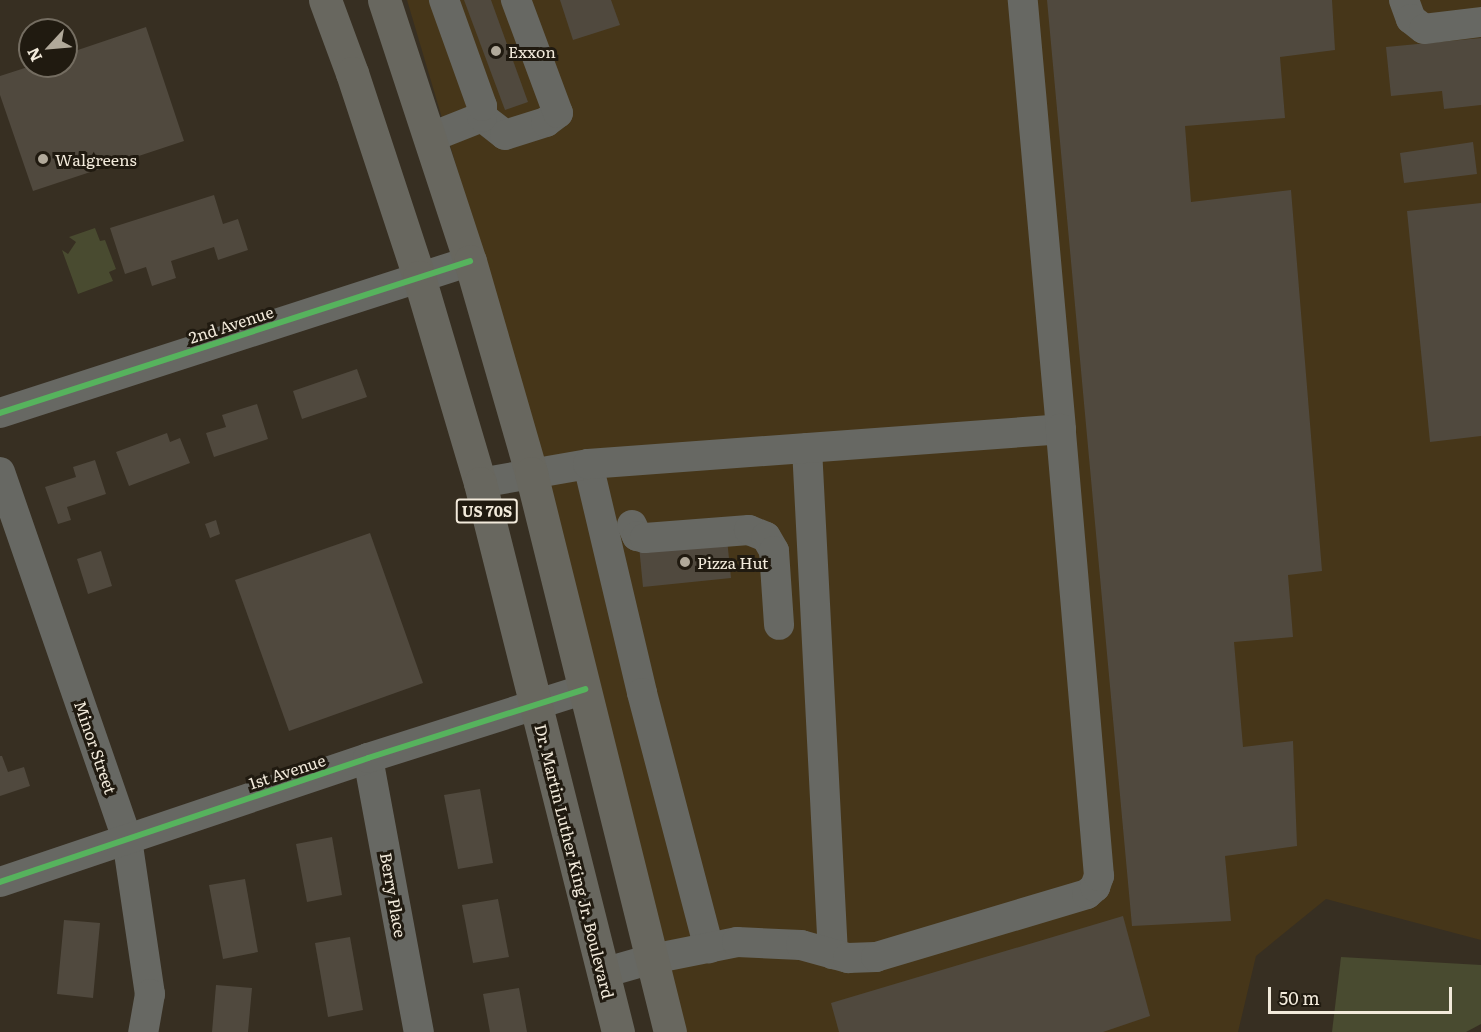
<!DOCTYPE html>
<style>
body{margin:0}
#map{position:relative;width:1481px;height:1032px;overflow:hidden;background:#372f22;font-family:Literata,serif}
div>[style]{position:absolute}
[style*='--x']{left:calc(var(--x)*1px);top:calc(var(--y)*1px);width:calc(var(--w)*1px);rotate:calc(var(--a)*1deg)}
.built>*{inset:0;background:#463619}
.green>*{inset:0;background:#494b30}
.building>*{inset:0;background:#50493e}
.minor>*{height:30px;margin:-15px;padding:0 15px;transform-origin:15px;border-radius:15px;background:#676863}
.major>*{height:33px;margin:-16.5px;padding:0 16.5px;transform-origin:16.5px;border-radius:16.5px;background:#68675f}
.cycleway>*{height:6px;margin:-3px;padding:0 3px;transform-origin:3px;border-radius:3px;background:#56b35d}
.dots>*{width:16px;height:16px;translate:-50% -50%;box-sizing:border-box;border:3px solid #201a10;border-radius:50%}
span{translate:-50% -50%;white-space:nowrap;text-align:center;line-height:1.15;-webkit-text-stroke:6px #201a10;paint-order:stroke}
.shield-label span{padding:2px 4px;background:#201a10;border:2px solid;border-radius:4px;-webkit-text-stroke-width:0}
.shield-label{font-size:15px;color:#f2eadb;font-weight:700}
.poi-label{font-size:16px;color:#f2eadb}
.left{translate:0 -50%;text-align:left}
.street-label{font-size:16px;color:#f2eadb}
.north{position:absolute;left:18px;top:18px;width:60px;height:60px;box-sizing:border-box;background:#201a10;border:2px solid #746d61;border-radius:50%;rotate:244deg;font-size:16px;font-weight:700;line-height:24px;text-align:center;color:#f2eadb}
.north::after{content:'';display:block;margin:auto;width:21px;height:27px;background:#b1a99a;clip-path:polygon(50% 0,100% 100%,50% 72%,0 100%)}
.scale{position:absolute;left:1268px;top:987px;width:184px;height:27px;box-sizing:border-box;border:3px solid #f2eadb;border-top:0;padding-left:8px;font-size:18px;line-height:21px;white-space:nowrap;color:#f2eadb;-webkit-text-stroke:4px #201a10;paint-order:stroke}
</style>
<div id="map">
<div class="built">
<div style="clip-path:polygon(407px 0,1481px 0,1481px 940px,1326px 899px,1256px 956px,1238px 1032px,686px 1032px,522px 388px)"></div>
</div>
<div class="green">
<div style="clip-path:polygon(95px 228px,100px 241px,105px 240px,116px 269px,109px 272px,113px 281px,78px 294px,62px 250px,68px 254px,76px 242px,69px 237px)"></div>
<div style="clip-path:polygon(1341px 957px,1481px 965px,1481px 1024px,1466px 1032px,1332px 1032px)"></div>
</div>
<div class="building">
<div style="clip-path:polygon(464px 0,491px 0,528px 102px,505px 110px)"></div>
<div style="clip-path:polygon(560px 0,611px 0,620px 25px,573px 40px)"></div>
<div style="clip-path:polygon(1047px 0,1332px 0,1335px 50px,1280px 57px,1285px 118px,1185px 126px,1191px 202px,1291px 190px,1322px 571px,1288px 575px,1293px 637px,1234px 642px,1243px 747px,1293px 741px,1297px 846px,1225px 856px,1231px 921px,1132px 926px)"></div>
<div style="clip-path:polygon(146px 27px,184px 141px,33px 191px,0 95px,0 76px,31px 66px,66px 66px,66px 54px)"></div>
<div style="clip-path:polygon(1481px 38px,1481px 105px,1444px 109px,1442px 91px,1391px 96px,1386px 47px)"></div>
<div style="clip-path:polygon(1473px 142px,1477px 174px,1404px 183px,1400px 153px)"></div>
<div style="clip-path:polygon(214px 195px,223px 224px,238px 219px,248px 250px,218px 260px,214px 247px,171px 261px,176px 278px,152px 286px,146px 267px,125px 274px,110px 228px)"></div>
<div style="clip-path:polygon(1481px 203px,1481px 436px,1430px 442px,1407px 211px)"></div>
<div style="clip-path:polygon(357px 369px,367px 397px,302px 419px,293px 391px)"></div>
<div style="clip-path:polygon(257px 404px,268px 439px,214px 457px,206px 433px,226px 427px,222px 415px)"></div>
<div style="clip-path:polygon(167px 433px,170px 442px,180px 438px,190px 463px,129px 486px,116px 452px)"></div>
<div style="clip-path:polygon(95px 460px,106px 494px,67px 507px,71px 520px,58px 524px,45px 487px,76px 477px,73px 467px)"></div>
<div style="clip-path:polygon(216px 520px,220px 534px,210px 538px,205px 524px)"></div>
<div style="clip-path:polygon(370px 533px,423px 683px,289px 731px,235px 580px)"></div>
<div style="clip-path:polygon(727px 539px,731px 578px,643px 587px,639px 546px)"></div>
<div style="clip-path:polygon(101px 551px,112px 586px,88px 594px,77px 559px)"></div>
<div style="clip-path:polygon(0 756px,2px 756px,8px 772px,24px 767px,30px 786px,0 796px)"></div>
<div style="clip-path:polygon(480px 789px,493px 863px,458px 869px,444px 795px)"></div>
<div style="clip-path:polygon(332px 837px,342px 895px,307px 902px,296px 844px)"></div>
<div style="clip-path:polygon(245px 879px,258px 952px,223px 959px,209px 885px)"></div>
<div style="clip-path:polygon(498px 899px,509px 957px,473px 963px,462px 905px)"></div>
<div style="clip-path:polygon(1123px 916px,1150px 1016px,1103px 1032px,839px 1032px,831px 1003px)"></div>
<div style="clip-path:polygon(64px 920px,100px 923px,93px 998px,57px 994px)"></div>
<div style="clip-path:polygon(350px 937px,363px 1010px,328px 1017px,315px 943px)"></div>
<div style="clip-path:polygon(216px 985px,252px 988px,248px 1032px,212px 1032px)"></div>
<div style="clip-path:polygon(519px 988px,527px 1032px,490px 1032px,483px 994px)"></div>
</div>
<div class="minor">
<div style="--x:1404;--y:0;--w:20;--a:70"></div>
<div style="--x:1411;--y:19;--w:16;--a:38"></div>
<div style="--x:1424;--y:29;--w:57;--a:-7"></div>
<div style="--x:482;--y:117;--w:29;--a:38"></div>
<div style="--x:505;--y:135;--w:43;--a:-17.6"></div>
<div style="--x:546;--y:122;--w:15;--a:-37"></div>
<div style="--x:558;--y:113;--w:121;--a:-110.4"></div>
<div style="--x:429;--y:138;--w:57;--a:-21.6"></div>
<div style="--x:482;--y:117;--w:11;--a:-90"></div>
<div style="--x:482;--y:106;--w:113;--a:-109.7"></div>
<div style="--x:0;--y:413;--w:494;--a:-17.9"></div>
<div style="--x:807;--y:448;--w:507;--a:87.06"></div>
<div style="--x:588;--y:464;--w:235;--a:76.7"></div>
<div style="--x:642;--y:693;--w:264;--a:75.3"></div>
<div style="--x:0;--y:472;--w:388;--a:70.9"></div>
<div style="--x:127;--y:839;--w:157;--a:81.6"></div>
<div style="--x:150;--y:994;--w:39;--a:100"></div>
<div style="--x:480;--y:483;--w:110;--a:-10"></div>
<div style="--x:588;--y:464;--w:474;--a:-4.2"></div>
<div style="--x:1061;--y:429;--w:431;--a:-95.1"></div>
<div style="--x:632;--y:525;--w:12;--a:66"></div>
<div style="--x:637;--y:536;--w:8;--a:14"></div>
<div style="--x:645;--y:538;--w:104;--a:-4.4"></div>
<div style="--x:749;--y:530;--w:18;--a:22"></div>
<div style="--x:766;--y:537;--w:16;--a:60"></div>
<div style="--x:774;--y:551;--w:74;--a:86.1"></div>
<div style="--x:368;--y:758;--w:279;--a:79.5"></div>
<div style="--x:0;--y:882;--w:388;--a:-18.6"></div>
<div style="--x:368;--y:758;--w:228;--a:-17.6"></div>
<div style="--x:603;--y:973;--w:51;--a:-15.9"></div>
<div style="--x:652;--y:959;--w:87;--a:-11.3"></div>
<div style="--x:737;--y:942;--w:64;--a:2.7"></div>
<div style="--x:801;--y:945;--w:49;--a:15.5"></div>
<div style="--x:848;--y:958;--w:28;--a:-2"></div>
<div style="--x:876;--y:957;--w:220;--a:-16.6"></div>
<div style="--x:1087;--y:894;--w:11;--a:-41"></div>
<div style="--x:1095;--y:887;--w:12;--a:-70"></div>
<div style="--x:1099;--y:876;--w:449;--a:-94.9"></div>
</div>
<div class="major">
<div style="--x:325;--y:0;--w:78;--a:69.7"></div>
<div style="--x:352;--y:73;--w:215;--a:71.8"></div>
<div style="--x:419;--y:277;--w:215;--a:73.5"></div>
<div style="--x:480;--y:483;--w:566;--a:75.89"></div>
<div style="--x:384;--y:0;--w:275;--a:71.8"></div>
<div style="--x:470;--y:261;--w:221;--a:73.9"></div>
<div style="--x:531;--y:473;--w:576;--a:76.04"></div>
</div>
<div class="cycleway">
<div style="--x:0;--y:413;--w:494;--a:-17.9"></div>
<div style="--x:0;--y:882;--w:388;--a:-18.6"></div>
<div style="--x:368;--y:758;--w:228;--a:-17.6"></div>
</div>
<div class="dots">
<div style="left:496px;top:51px;background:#b1a99a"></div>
<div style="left:43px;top:159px;background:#b1a99a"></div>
<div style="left:685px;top:562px;background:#b1a99a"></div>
</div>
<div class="shield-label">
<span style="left:487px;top:511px">US 70S</span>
</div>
<div class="poi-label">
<span class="left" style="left:508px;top:51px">Exxon</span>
<span class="left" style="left:55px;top:159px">Walgreens</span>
<span class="left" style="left:697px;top:562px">Pizza Hut</span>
</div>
<div class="street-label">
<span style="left:231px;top:324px;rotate:-18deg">2nd Avenue</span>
<span style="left:96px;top:747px;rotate:71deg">Minor Street</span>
<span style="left:287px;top:771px;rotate:-18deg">1st Avenue</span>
<span style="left:575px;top:861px;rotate:76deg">Dr. Martin Luther King Jr. Boulevard</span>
<span style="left:394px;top:895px;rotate:80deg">Berry Place</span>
</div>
<div class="north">N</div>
<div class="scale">50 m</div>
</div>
